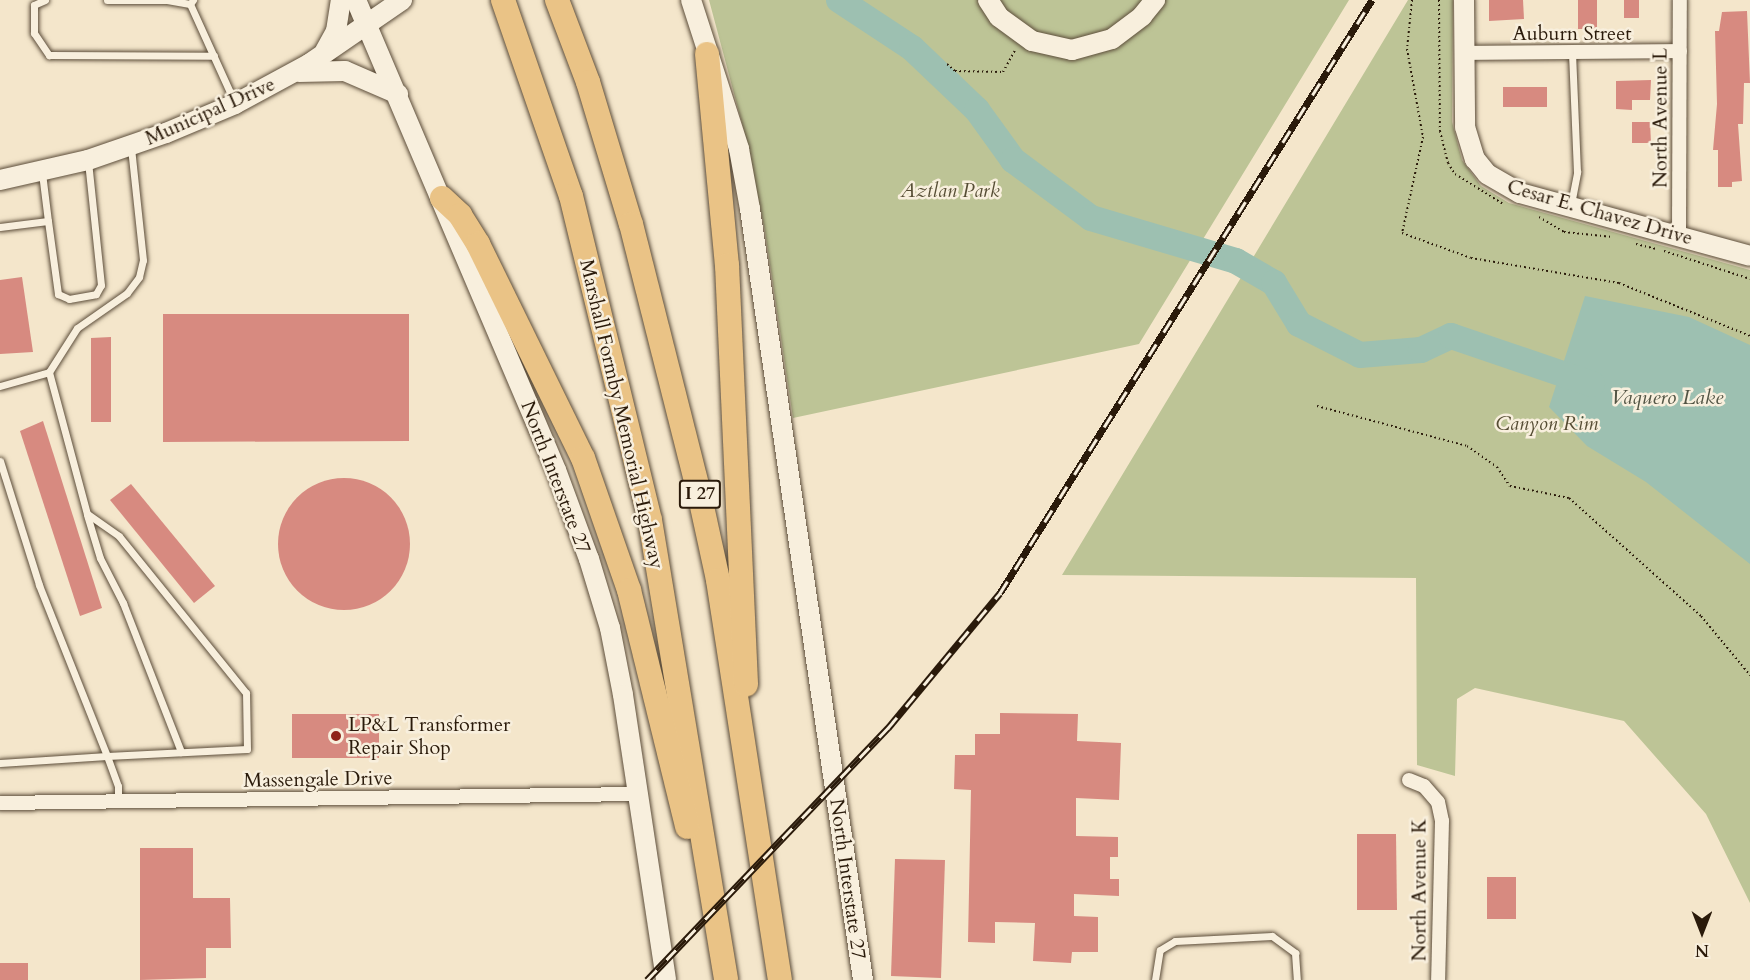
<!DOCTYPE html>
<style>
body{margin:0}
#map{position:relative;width:1750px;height:980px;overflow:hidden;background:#f4e6cb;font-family:Cardo,serif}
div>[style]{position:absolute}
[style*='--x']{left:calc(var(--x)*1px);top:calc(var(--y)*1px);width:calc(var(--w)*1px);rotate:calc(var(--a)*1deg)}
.green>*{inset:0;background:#bdc496}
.water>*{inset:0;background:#9dc0b1}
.river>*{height:26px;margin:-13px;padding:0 13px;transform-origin:13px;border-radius:13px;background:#9dc0b1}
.building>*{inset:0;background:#d78a80}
.round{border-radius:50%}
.path>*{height:2px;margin-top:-1px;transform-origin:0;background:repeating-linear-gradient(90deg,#2a1a0a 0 1.5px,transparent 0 4.5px)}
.roads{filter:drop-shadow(0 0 2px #5c4d3a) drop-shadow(0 0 2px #5c4d3a)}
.lane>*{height:7px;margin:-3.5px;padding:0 3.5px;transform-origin:3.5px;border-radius:3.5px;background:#f8efdd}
.street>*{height:14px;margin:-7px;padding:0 7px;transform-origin:7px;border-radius:7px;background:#f8efdd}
.secondary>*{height:20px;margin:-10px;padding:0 10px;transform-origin:10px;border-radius:10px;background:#f8efdd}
.highway>*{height:24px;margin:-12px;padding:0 12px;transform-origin:12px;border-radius:12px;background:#eac386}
.rail>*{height:7px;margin-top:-3.5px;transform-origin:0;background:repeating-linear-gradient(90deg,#f8efdd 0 14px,#2a1a0a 0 28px);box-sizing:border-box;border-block:2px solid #2a1a0a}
.dots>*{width:16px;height:16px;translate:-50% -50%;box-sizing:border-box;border:3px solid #f8efdd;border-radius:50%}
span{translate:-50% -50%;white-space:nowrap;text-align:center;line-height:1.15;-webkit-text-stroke:5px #f8efdd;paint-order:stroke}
.shield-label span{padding:2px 4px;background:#f8efdd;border:2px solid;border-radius:4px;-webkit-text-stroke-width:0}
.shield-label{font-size:18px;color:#2a1a0a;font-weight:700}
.street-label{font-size:20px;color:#2a1a0a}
.park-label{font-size:20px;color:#564d34;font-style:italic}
.poi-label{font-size:20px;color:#2a1a0a}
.left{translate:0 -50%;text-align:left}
.water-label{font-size:21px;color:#525444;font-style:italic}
.north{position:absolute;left:1672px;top:902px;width:60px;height:60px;-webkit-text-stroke:4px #f8efdd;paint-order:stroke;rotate:180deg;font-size:16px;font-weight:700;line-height:24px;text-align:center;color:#2a1a0a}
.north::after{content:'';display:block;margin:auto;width:21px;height:27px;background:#2a1a0a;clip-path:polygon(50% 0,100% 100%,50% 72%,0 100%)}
</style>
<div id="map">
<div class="green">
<div style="clip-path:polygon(709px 0,1349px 0,1139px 344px,793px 418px,765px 231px,744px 131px)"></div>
<div style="clip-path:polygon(1408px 0,1453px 0,1452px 122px,1462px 160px,1481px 186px,1509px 203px,1750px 270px,1750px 903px,1706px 814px,1624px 721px,1475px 688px,1457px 699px,1455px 776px,1417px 765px,1416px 578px,1062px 575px)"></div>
</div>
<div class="water">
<div style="clip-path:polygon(1585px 296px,1689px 317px,1750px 345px,1750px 564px,1646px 482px,1587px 446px,1549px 407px)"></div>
</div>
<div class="river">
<div style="--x:839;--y:0;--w:87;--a:33.3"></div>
<div style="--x:912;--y:48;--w:90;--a:43.6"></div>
<div style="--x:977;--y:110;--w:62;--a:54.2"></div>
<div style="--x:1013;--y:160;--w:97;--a:36.6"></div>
<div style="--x:1091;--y:218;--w:151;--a:16.5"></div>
<div style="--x:1236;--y:261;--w:44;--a:30.1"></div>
<div style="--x:1274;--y:283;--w:48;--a:58.6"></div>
<div style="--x:1299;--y:324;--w:68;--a:26.9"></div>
<div style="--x:1360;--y:355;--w:61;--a:-4.7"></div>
<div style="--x:1421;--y:350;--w:33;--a:-25"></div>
<div style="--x:1451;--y:336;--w:149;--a:18.8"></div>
</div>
<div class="building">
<div style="clip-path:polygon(1489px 0,1523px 0,1524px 19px,1489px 21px)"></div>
<div style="clip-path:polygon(1578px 0,1597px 0,1597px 29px,1578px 29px)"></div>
<div style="clip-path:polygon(1624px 0,1639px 0,1639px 18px,1624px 18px)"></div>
<div style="clip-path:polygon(1747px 11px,1750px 83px,1744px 83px,1743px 124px,1738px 124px,1742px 181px,1732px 182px,1732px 187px,1718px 187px,1718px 150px,1713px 150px,1717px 104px,1715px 31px,1719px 31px,1722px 12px)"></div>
<div style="clip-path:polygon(1651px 80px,1650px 100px,1632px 100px,1632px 110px,1616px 109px,1616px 81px)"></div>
<div style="clip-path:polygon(1503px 87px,1547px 87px,1547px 107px,1503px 107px)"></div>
<div style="clip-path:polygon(1632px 122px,1650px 122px,1651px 143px,1632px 143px)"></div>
<div style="clip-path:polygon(22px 277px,33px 352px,0 354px,0 280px)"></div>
<div style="clip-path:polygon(163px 314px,409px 314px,409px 441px,163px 442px)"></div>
<div style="clip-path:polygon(111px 337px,111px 422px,91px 422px,91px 338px)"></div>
<div style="clip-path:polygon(43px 421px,102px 608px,80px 616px,20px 431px)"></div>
<div class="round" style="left:278px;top:478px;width:132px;height:132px"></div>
<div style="clip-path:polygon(131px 484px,215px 586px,194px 603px,110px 500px)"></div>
<div style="clip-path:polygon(1000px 713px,1078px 714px,1077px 741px,1121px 743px,1119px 800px,1076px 798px,1076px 836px,1118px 837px,1118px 857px,1110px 857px,1110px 879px,1119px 879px,1119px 896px,1074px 894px,1074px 916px,1098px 917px,1098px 952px,1072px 952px,1071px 963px,1033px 961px,1035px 923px,995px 922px,995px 943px,968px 942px,971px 790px,954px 789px,955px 755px,975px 755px,975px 734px,1000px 734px)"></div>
<div style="clip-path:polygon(292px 714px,379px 714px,379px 758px,292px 758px)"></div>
<div style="clip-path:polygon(1357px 834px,1396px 834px,1397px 910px,1357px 910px)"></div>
<div style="clip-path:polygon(140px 848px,193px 848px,193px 898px,230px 898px,231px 948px,206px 948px,206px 978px,140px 980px)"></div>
<div style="clip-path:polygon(895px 859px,945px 860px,941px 978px,891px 976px)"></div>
<div style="clip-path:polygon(1487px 877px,1516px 877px,1516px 919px,1487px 919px)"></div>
<div style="clip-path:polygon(0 963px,28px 963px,28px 980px,0 980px)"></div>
</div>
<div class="path">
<div style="--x:1412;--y:0;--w:49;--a:95.8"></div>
<div style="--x:1407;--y:49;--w:89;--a:79.7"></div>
<div style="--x:1423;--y:137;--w:98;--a:102.3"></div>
<div style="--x:1402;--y:233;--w:73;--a:19.9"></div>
<div style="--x:1471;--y:258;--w:150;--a:9.6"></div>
<div style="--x:1619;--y:283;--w:141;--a:22"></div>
<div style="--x:1439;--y:0;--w:131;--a:89.6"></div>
<div style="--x:1440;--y:131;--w:33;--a:76"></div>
<div style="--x:1448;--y:163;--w:13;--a:58"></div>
<div style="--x:1455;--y:174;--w:57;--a:32"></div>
<div style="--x:947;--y:64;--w:11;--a:41"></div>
<div style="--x:955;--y:71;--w:48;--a:1.2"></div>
<div style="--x:1003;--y:72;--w:25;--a:-61"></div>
<div style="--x:1539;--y:217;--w:29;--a:31"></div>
<div style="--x:1564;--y:232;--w:49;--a:5.8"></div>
<div style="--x:1636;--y:244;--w:21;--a:14"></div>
<div style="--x:1664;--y:251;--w:90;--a:18"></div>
<div style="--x:1317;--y:406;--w:155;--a:14.9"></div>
<div style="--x:1467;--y:446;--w:37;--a:35"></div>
<div style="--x:1497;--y:467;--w:23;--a:56"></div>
<div style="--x:1510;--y:486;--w:60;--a:11.5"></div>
<div style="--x:1569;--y:498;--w:177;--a:41.8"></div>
<div style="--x:1701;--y:616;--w:77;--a:50.3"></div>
</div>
<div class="roads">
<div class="lane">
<div style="--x:45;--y:0;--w:12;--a:156"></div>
<div style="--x:34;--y:5;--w:28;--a:90"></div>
<div style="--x:34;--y:33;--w:27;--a:56"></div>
<div style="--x:49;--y:55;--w:165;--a:0.3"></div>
<div style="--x:107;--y:0;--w:60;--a:0"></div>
<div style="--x:167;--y:0;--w:23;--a:10"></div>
<div style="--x:190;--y:4;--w:5;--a:-53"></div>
<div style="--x:190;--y:4;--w:107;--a:65.6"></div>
<div style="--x:42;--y:173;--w:48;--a:82.9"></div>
<div style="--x:1571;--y:204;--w:33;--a:-79"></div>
<div style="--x:1577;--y:172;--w:120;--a:-92.4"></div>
<div style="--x:0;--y:227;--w:48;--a:-7.1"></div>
<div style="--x:48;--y:221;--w:74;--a:82.2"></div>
<div style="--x:58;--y:294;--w:12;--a:24"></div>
<div style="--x:69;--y:299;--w:27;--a:-10"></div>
<div style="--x:96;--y:294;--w:10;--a:-61"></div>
<div style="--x:101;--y:285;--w:124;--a:-96"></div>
<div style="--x:0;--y:386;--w:51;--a:-15.9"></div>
<div style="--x:0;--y:461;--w:130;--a:72.5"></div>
<div style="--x:39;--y:585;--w:184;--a:68.3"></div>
<div style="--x:107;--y:756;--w:140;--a:-2.9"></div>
<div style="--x:247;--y:749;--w:56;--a:-91"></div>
<div style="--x:246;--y:693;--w:202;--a:-129"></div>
<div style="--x:119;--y:536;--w:39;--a:-145"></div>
<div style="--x:87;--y:514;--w:147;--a:-105"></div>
<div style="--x:49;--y:372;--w:52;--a:-57.5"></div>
<div style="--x:77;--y:328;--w:61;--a:-35"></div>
<div style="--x:127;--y:293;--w:20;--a:-53"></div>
<div style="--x:139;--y:277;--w:17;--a:-77"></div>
<div style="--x:143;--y:260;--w:113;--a:-96.1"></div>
<div style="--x:87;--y:515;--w:45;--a:73.2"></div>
<div style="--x:100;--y:558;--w:51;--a:62.9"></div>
<div style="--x:123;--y:603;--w:160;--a:68.7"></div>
<div style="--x:0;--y:763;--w:107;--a:-3.7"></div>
<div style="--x:107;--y:756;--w:32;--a:70"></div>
<div style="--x:118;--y:786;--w:15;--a:90"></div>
<div style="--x:1155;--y:980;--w:30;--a:-81"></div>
<div style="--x:1160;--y:950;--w:17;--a:-31"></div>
<div style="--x:1175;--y:941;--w:97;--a:-3"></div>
<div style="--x:1272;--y:936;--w:29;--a:36"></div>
<div style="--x:1295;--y:953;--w:27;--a:86"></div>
</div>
<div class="street">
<div style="--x:1464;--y:53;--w:216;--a:-0.5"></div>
<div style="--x:1679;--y:235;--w:235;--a:-89.8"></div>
<div style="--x:1409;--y:780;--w:16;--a:22"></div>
<div style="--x:1424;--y:786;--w:21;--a:49"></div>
<div style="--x:1438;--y:802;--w:19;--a:78"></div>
<div style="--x:1442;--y:821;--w:159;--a:91.4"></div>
<div style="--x:0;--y:803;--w:637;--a:-0.81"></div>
</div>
<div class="secondary">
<div style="--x:356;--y:0;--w:511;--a:66.95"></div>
<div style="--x:556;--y:470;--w:95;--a:69.7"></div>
<div style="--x:589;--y:559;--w:72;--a:73.1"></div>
<div style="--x:610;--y:628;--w:68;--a:79"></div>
<div style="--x:623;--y:695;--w:288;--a:81.4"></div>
<div style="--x:691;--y:0;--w:157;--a:72.1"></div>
<div style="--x:739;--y:149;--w:61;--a:79.6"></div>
<div style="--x:750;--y:209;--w:779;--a:81.66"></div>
<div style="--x:988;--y:0;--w:20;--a:57"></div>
<div style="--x:999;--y:17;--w:41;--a:36"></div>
<div style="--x:1032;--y:41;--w:41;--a:12.7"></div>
<div style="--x:1072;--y:50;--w:41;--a:-15.4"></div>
<div style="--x:1112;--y:39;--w:38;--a:-37"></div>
<div style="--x:1142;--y:16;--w:21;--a:-51"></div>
<div style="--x:1464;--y:0;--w:127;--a:89.5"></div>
<div style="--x:1465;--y:127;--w:34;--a:73"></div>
<div style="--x:1475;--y:159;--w:19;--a:51"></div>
<div style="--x:1487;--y:174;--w:38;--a:30"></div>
<div style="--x:1520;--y:193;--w:238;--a:15.3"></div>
<div style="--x:325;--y:51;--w:23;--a:-61"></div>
<div style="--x:336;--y:31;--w:31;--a:-81"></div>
<div style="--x:299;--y:72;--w:46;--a:-1.2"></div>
<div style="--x:345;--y:71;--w:58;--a:23.5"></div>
<div style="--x:0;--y:180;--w:90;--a:-12.8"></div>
<div style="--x:88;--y:160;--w:83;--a:-19.1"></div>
<div style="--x:166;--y:133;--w:75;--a:-22.8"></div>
<div style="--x:235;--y:104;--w:84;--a:-28.4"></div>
<div style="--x:309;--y:64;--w:113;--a:-34.5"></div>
</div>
<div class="highway">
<div style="--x:503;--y:0;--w:207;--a:70.9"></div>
<div style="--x:571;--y:196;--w:333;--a:76.3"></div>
<div style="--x:650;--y:520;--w:466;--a:80.6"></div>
<div style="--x:557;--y:0;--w:88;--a:69.3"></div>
<div style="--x:588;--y:82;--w:148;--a:73.2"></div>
<div style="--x:631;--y:224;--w:272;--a:75.8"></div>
<div style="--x:698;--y:488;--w:94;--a:77.7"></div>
<div style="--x:718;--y:580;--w:405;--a:81.2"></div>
<div style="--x:707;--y:54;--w:212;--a:84.6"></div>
<div style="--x:727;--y:265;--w:420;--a:87.4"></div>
<div style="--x:442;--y:198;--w:25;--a:43"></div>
<div style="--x:460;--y:215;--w:34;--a:58"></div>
<div style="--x:478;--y:244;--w:238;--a:63.9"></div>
<div style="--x:583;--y:458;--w:140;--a:70.8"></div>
<div style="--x:629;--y:590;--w:244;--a:76.2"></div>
</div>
</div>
<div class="rail">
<div style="--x:647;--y:980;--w:349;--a:-46.3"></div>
<div style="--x:888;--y:728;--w:175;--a:-50.3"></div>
<div style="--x:1000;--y:593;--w:700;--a:-57.9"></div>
</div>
<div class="dots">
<div style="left:336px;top:736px;background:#8f2418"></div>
</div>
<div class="shield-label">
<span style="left:700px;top:494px">I 27</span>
</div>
<div class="street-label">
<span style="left:1572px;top:33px">Auburn Street</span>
<span style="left:210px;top:111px;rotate:-24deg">Municipal Drive</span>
<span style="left:1660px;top:118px;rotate:-90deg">North Avenue L</span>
<span style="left:1600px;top:212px;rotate:16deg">Cesar E. Chavez Drive</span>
<span style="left:622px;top:414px;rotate:77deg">Marshall Formby Memorial Highway</span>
<span style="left:556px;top:477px;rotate:69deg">North Interstate 27</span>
<span style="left:318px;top:779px;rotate:-1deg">Massengale Drive</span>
<span style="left:848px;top:879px;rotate:82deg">North Interstate 27</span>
<span style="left:1419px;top:890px;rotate:-90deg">North Avenue K</span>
</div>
<div class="park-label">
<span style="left:950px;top:190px">Aztlan Park</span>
<span style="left:1547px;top:423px">Canyon Rim</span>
</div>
<div class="poi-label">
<span class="left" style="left:348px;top:736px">LP&amp;L Transformer<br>Repair Shop</span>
</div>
<div class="water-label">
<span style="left:1667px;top:398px">Vaquero Lake</span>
</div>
<div class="north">N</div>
</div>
